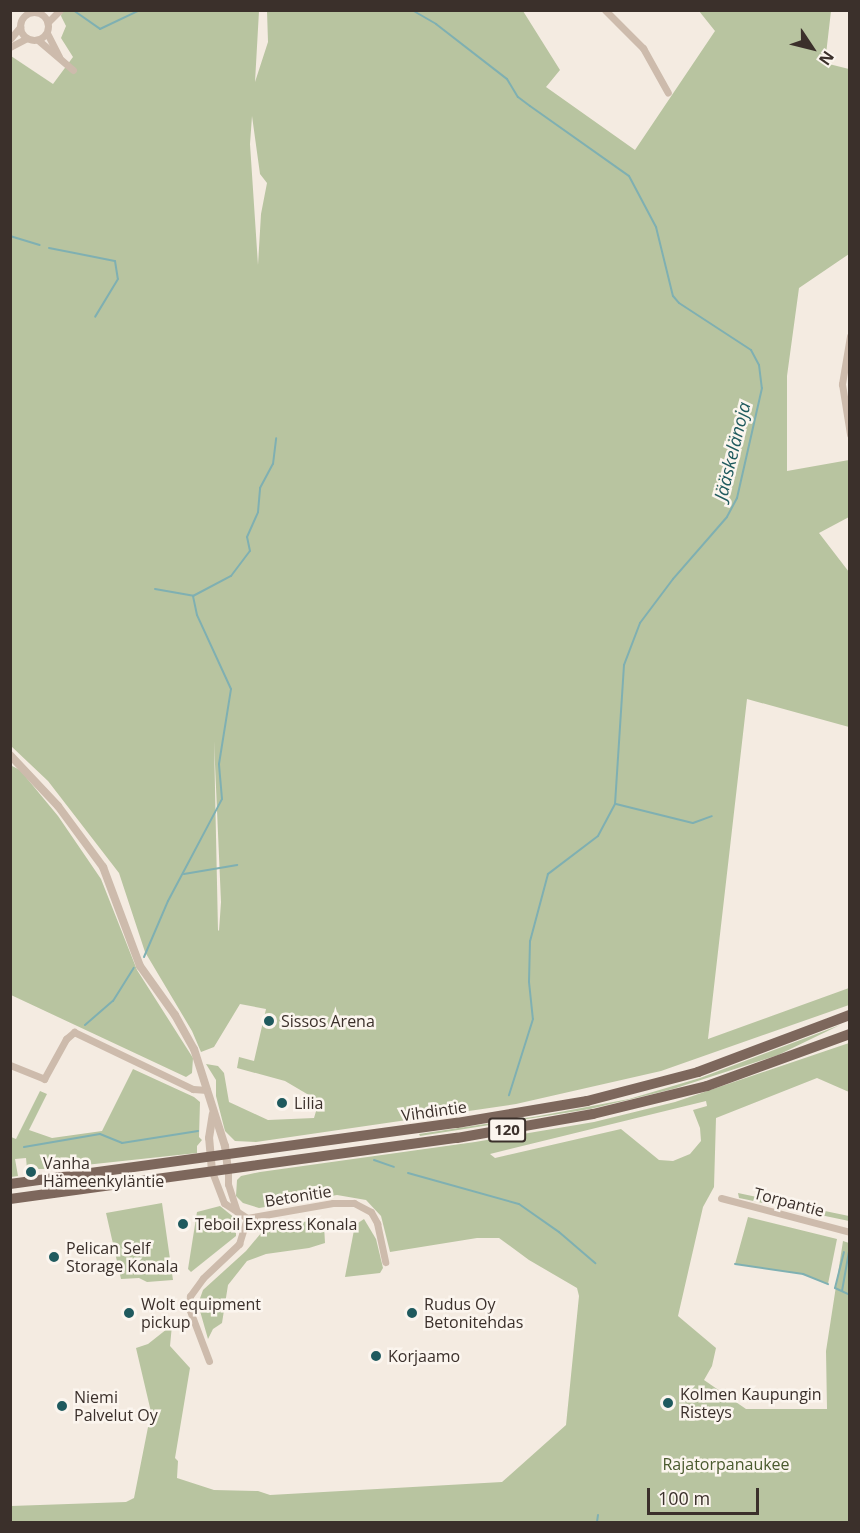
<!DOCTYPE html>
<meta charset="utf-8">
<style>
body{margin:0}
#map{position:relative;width:860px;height:1533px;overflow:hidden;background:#f4ebe1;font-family:"Open Sans",sans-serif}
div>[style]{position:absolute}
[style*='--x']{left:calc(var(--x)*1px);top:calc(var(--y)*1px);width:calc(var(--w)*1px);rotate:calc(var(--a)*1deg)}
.green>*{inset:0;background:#b8c4a0}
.stream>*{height:2px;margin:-1px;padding:0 1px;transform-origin:1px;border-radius:1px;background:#7fb0b2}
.minor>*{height:7px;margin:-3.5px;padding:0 3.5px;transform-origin:3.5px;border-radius:3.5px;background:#cdbbac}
.minor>.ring{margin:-3.5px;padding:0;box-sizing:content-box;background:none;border:7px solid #cdbbac;border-radius:50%}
.tertiary>*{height:8px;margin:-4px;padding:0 4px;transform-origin:4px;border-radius:4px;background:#cdbbac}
.primary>*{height:10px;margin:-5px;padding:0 5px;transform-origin:5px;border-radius:5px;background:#7d675c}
.dots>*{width:16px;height:16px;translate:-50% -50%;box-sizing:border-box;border:3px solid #fbf5ee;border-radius:50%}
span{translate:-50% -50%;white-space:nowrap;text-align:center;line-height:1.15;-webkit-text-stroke:5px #fbf5ee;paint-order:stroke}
.shield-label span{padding:2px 4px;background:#fbf5ee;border:2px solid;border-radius:4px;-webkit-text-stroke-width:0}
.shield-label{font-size:15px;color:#3b302b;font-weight:700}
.poi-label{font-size:16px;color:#3b302b}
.left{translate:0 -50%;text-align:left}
.street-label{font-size:16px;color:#3b302b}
.park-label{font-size:16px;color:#4a5a2e}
.water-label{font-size:18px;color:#1f5a5e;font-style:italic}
.frame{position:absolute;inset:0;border:12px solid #3b302b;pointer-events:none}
.north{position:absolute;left:782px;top:18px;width:60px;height:60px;-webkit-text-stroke:4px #fbf5ee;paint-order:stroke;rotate:125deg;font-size:16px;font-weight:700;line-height:24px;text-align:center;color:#3b302b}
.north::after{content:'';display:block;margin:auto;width:21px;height:27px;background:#3b302b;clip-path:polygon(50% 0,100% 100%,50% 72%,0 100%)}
.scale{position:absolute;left:647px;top:1488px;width:112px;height:27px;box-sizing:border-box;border:3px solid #3b302b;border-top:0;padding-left:8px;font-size:18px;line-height:21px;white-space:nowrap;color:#3b302b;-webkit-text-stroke:4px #fbf5ee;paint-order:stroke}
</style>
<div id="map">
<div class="green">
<div style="clip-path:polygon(evenodd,62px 11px,259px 11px,255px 82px,268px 42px,267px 11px,523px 11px,560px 70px,546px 87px,635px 150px,715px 31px,699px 11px,831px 11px,825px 63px,849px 69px,849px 254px,799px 288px,787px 376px,787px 471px,849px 460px,849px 517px,819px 533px,849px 572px,849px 727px,747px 699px,708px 1039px,849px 988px,849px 1005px,661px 1071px,516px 1104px,256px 1142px,235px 1141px,225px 1131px,216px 1096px,216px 1080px,206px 1064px,218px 1066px,224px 1073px,229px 1102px,268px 1120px,314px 1118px,319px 1101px,285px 1081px,237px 1068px,239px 1057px,254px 1061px,266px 1009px,240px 1004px,214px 1047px,201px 1052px,192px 1031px,145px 952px,119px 873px,48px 781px,11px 746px,11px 56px,53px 84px,73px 57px,61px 38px,66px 26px,61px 16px,62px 11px,252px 116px,260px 174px,267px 183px,261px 214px,258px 265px,250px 144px,252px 116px,62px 11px,214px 741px,221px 902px,219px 931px,218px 930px,214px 741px)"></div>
<div style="clip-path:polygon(10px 765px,20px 770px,58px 816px,101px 879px,137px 970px,193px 1058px,192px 1073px,186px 1077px,11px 995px)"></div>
<div style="clip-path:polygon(840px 1025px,778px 1055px,673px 1089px,590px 1109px,420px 1136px,419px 1134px,539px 1116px,629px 1099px,700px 1078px)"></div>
<div style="clip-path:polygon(evenodd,849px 1043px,849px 1092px,817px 1078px,716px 1118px,714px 1187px,703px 1207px,678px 1316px,716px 1348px,712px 1366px,704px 1380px,746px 1409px,827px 1409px,826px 1351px,843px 1241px,849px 1243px,849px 1522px,11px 1522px,11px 1506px,126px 1502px,134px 1498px,151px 1412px,136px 1348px,148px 1344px,172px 1325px,170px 1346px,190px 1368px,175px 1458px,178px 1461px,177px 1478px,214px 1490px,258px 1491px,270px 1495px,502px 1482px,566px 1425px,579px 1296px,577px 1288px,529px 1260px,499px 1238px,477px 1238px,390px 1252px,381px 1216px,366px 1200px,337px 1195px,259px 1208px,243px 1203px,236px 1196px,237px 1180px,241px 1176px,260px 1172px,475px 1142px,594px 1122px,675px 1102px,849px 1043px,706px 1101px,707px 1106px,693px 1110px,700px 1128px,701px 1141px,690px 1154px,673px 1161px,659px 1160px,621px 1129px,495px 1158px,490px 1154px,706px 1101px)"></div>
<div style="clip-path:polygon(133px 1069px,194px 1097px,200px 1102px,199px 1137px,202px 1140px,197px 1146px,197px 1153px,48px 1169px,27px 1169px,26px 1158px,15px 1159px,18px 1176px,11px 1177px,11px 1137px,16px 1139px,40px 1091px,47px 1094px,29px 1130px,52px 1138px,102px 1131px)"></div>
<div style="clip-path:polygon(738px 1193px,849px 1216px,849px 1221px,744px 1199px,739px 1198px)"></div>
<div style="clip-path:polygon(162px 1203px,173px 1280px,147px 1282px,139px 1278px,121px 1279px,106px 1213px)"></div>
<div style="clip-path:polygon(220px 1206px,236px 1219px,236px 1236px,191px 1272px,188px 1269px,197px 1212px)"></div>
<div style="clip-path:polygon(748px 1217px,837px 1239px,828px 1284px,803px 1274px,735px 1264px)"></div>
<div style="clip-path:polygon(364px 1219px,376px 1239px,383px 1268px,380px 1273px,345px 1277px,355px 1225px)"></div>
<div style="clip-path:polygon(311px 1221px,320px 1221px,324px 1225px,325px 1243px,309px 1248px,266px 1254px,247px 1261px,228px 1285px,222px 1323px,213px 1329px,208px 1339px,198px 1304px,203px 1290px,246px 1251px,267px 1226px)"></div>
</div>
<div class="stream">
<div style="--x:73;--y:10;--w:33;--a:35"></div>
<div style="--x:100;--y:29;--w:44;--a:-25.4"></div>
<div style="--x:412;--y:10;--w:28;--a:30"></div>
<div style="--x:436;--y:24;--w:90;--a:37.8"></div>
<div style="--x:507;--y:79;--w:21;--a:59"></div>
<div style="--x:518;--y:97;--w:15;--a:37"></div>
<div style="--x:530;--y:106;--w:121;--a:35.3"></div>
<div style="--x:629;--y:176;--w:58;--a:62.1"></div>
<div style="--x:656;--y:227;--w:71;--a:76.2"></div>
<div style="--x:673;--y:296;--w:9;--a:49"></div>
<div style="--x:679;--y:303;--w:86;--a:33.1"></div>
<div style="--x:751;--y:350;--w:17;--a:62"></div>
<div style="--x:759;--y:365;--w:23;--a:83"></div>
<div style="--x:762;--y:388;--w:113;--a:102.8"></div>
<div style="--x:737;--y:498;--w:21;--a:118"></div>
<div style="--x:727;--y:517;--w:82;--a:131.1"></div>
<div style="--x:673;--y:579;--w:55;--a:126.9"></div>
<div style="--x:640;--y:623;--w:45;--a:110.9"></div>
<div style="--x:624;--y:665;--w:139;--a:93.7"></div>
<div style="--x:615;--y:804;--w:36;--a:118"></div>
<div style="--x:598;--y:836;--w:63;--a:142.8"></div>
<div style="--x:548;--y:874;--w:69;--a:105"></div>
<div style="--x:530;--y:941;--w:41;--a:91.4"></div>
<div style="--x:529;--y:982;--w:37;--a:84"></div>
<div style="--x:533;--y:1019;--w:80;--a:107.5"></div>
<div style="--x:10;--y:236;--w:31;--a:17"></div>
<div style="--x:49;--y:248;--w:67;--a:11.1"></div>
<div style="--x:115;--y:261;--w:18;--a:81"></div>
<div style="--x:118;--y:279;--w:44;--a:121.2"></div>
<div style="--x:155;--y:589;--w:39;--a:10"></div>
<div style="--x:616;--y:804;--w:79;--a:13.9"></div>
<div style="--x:693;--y:823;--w:20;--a:-20"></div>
<div style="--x:184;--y:874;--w:54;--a:-9.6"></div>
<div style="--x:144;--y:957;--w:61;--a:-66.8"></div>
<div style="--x:168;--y:901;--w:115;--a:-62.1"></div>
<div style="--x:222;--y:799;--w:35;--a:-95"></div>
<div style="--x:219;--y:764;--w:76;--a:-80.9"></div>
<div style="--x:231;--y:689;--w:81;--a:-114.7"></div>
<div style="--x:197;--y:615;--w:19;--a:-102"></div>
<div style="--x:193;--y:596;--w:43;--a:-27.8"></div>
<div style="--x:231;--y:576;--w:31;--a:-53"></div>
<div style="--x:250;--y:551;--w:14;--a:-102"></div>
<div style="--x:247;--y:537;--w:27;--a:-66"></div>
<div style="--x:258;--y:512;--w:24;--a:-85"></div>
<div style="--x:260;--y:488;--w:27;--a:-62"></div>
<div style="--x:273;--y:464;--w:26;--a:-83"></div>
<div style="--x:85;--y:1025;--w:37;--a:-41"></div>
<div style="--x:113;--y:1001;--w:39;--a:-58"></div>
<div style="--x:24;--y:1147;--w:77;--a:-9.7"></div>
<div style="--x:100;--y:1134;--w:24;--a:22"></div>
<div style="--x:122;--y:1143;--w:77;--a:-9"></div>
<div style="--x:374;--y:1160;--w:21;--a:19"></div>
<div style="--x:408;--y:1173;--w:115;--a:15.6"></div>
<div style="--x:519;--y:1204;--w:49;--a:35"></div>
<div style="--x:559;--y:1232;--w:48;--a:40.7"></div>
<div style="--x:735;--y:1264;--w:69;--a:8.4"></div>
<div style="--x:803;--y:1274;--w:27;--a:22"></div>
<div style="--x:835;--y:1288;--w:37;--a:-76"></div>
<div style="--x:835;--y:1288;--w:17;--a:25"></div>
<div style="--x:842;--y:1291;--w:39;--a:-80"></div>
<div style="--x:597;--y:1522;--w:7;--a:-82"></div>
</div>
<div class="minor">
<div style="--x:605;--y:10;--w:54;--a:45"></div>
<div style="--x:643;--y:48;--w:51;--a:60.9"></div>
<div class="ring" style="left:20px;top:12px;width:21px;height:21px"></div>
<div style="--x:48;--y:22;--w:17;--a:-45"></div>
<div style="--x:47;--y:33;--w:27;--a:63"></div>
<div style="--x:10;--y:39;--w:16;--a:-50"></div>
<div style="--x:38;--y:40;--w:46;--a:40.6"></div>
<div style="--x:10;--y:47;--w:19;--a:-28"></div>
<div style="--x:850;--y:336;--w:49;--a:99.5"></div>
<div style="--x:842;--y:384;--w:51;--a:80.9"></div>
<div style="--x:10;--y:1065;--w:37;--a:22"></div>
<div style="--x:44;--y:1079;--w:46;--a:-61.2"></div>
<div style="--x:66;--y:1039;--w:11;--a:-41"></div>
<div style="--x:74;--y:1032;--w:132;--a:25.6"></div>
<div style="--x:193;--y:1089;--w:14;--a:4"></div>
<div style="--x:228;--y:1169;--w:15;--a:90"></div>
<div style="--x:228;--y:1184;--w:29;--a:72"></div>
<div style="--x:721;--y:1198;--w:133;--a:14.8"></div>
<div style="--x:247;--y:1218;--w:87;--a:-9.9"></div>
<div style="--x:333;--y:1203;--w:21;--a:0"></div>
<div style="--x:354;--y:1203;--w:19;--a:28"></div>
<div style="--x:371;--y:1212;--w:13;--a:61"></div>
<div style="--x:377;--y:1223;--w:40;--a:78"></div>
<div style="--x:209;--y:1361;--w:57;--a:-110.7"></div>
<div style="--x:189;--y:1308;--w:12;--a:-85"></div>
<div style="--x:190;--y:1296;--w:22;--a:-54"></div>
<div style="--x:203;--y:1278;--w:50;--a:-43.4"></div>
<div style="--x:239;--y:1244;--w:27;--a:-73"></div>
<div style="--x:247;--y:1218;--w:27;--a:-147"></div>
<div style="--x:224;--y:1203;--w:34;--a:-111"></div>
</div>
<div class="tertiary">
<div style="--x:10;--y:755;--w:70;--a:46.7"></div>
<div style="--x:58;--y:806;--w:76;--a:53.6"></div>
<div style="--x:103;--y:867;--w:106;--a:69.5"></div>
<div style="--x:140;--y:966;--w:60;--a:54.5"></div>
<div style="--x:175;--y:1015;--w:39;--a:61"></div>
<div style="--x:194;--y:1049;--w:102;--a:72.3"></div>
<div style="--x:225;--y:1146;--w:23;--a:83"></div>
<div style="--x:212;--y:1171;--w:33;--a:-95"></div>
<div style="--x:209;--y:1138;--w:24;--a:-81"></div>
</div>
<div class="primary">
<div style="--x:10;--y:1184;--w:451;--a:-7.8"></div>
<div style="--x:457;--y:1123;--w:132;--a:-9.6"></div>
<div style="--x:587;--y:1101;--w:115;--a:-14.6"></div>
<div style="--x:698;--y:1072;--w:162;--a:-20.6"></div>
<div style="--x:10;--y:1199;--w:451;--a:-7.8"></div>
<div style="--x:457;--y:1138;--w:138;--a:-10"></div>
<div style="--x:593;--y:1114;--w:117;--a:-13.8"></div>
<div style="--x:707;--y:1086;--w:152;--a:-20"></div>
</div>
<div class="dots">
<div style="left:269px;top:1021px;background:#1f5a5e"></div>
<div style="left:282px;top:1103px;background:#1f5a5e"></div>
<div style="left:31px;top:1172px;background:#1f5a5e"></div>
<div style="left:183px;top:1224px;background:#1f5a5e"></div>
<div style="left:54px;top:1257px;background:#1f5a5e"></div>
<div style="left:129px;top:1313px;background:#1f5a5e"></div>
<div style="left:412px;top:1313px;background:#1f5a5e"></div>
<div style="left:376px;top:1356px;background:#1f5a5e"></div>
<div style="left:668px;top:1403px;background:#1f5a5e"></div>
<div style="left:62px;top:1406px;background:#1f5a5e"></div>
</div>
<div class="shield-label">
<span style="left:507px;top:1130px">120</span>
</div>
<div class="poi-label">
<span class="left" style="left:281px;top:1021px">Sissos Arena</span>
<span class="left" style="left:294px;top:1103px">Lilia</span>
<span class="left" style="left:43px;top:1172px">Vanha<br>Hämeenkyläntie</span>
<span class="left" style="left:195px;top:1224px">Teboil Express Konala</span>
<span class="left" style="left:66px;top:1257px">Pelican Self<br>Storage Konala</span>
<span class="left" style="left:141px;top:1313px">Wolt equipment<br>pickup</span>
<span class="left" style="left:424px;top:1313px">Rudus Oy<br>Betonitehdas</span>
<span class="left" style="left:388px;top:1356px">Korjaamo</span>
<span class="left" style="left:680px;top:1403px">Kolmen Kaupungin<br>Risteys</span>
<span class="left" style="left:74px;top:1406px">Niemi<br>Palvelut Oy</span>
</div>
<div class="street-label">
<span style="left:434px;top:1111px;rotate:-8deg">Vihdintie</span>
<span style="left:298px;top:1196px;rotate:-9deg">Betonitie</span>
<span style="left:789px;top:1202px;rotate:15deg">Torpantie</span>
</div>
<div class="park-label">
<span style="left:726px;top:1464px">Rajatorpanaukee</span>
</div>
<div class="water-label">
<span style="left:732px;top:451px;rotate:-76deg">Jääskelänoja</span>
</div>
<div class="frame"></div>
<div class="north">N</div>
<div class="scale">100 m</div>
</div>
